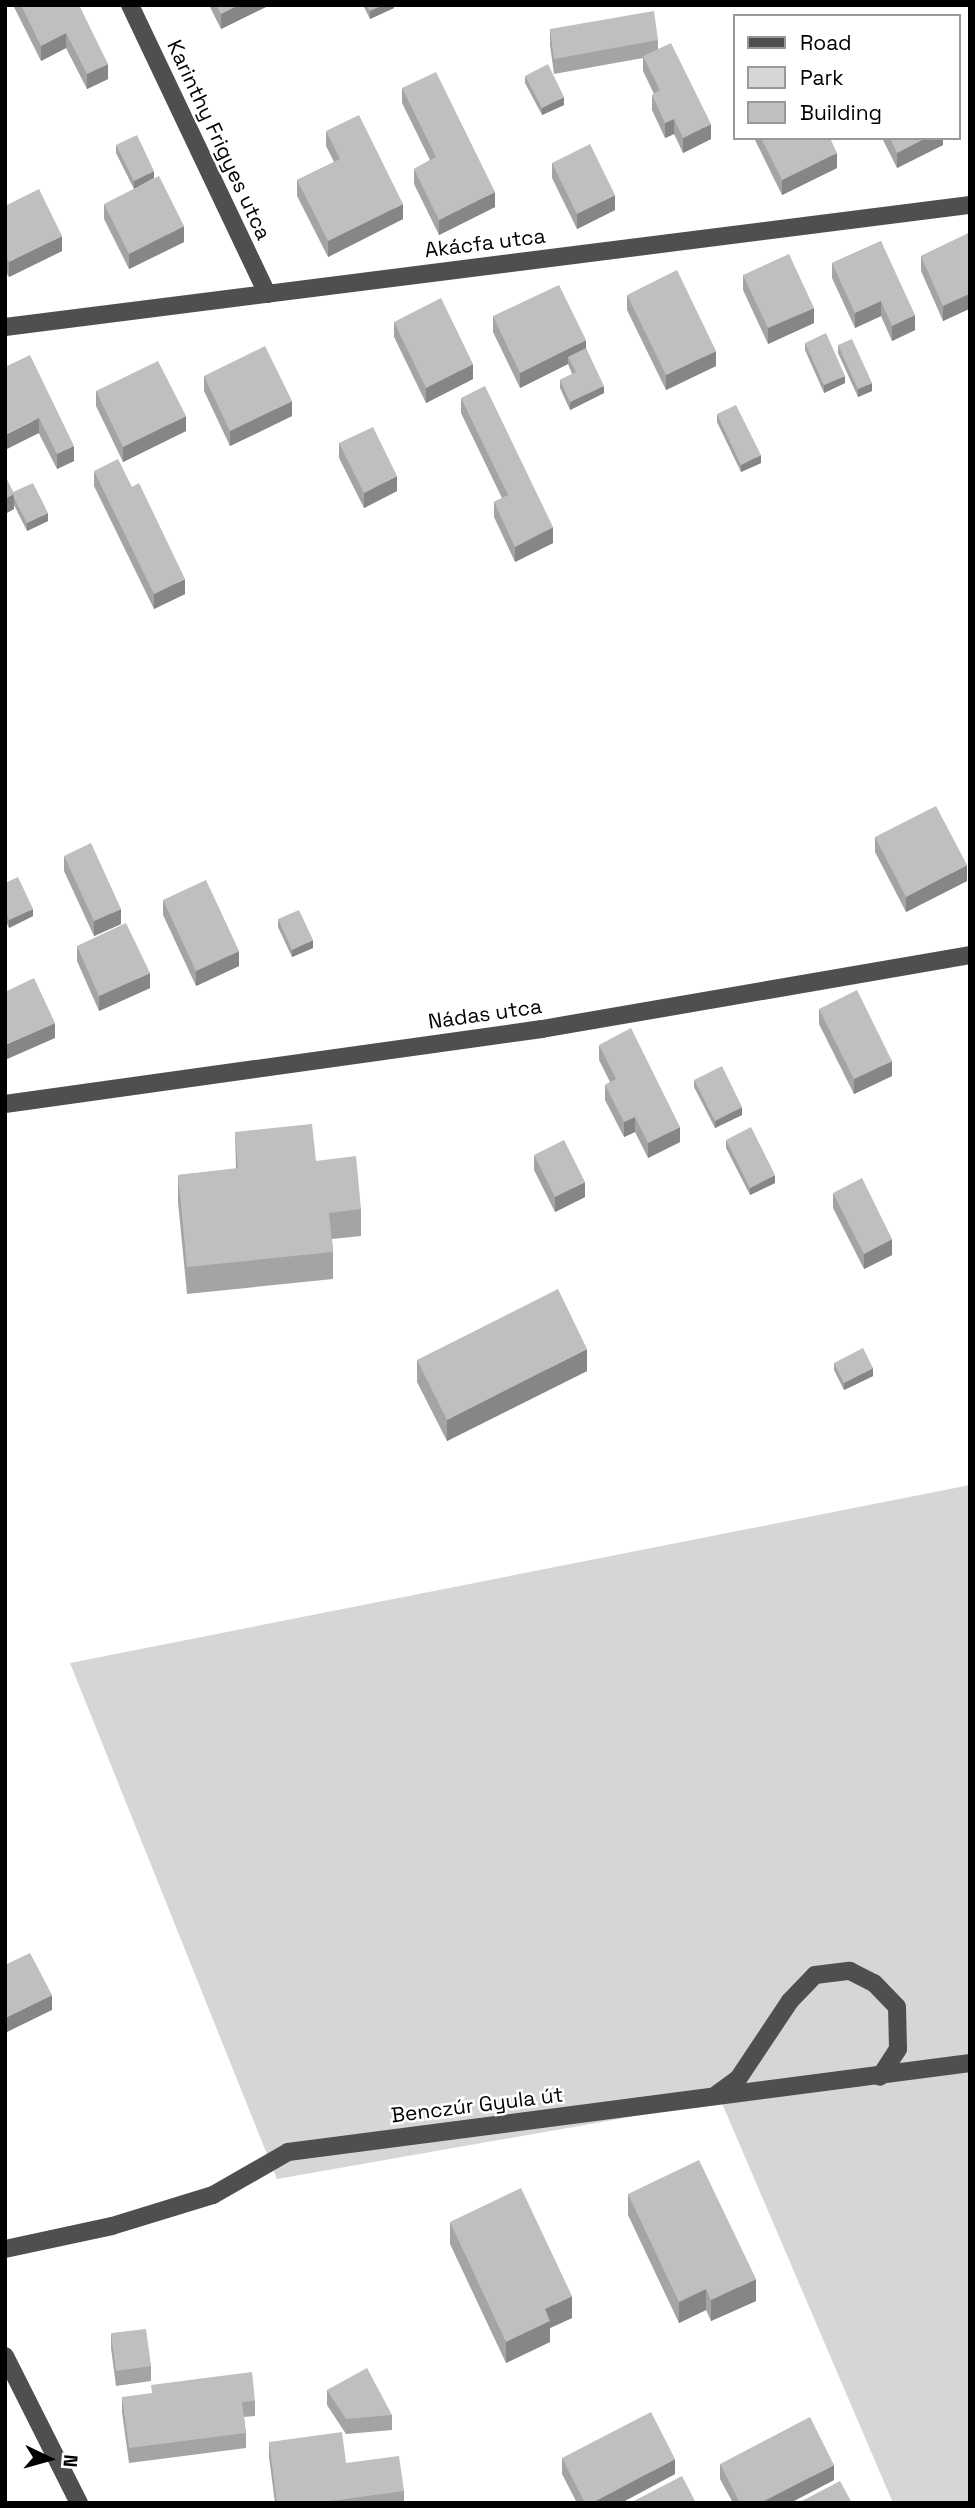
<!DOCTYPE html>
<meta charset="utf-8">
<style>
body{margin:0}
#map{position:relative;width:975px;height:2508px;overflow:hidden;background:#fff;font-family:"Space Grotesk",sans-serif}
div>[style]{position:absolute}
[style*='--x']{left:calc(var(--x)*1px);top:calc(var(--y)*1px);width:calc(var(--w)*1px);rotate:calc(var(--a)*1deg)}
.green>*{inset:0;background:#d6d6d6}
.minor>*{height:18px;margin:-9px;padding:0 9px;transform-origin:9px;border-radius:9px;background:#4f4f4f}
.wall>*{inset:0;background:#a4a4a4}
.shaded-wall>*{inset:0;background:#868686}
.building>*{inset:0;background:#bfbfbf}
span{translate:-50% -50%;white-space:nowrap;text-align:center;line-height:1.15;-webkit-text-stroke:5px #fff;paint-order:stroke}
.street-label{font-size:21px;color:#000}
.frame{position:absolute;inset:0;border:7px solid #000;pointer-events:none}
.legend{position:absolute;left:733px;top:14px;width:228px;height:126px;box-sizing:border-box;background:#fff;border:2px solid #999;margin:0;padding:9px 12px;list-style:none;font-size:21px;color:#000}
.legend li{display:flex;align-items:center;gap:14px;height:35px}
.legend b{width:35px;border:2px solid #999}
.north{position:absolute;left:14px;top:2424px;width:70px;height:70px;-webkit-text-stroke:5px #fff;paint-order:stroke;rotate:95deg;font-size:19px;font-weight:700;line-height:28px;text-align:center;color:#000}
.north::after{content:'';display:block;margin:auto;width:24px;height:32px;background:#000;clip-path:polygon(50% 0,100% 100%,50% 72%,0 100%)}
</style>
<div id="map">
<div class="green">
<div style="clip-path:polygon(970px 1485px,970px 2503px,893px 2503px,721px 2101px,277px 2179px,70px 1663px)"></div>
</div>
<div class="minor">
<div style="--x:130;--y:5;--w:320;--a:64.6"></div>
<div style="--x:5;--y:327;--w:973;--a:-7.21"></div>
<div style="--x:5;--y:1104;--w:542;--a:-7.95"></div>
<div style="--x:542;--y:1029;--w:434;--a:-9.8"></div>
<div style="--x:717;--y:2094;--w:26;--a:-36"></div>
<div style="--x:738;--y:2079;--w:94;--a:-56.3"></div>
<div style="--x:790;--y:2001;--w:36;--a:-46"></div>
<div style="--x:815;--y:1975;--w:35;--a:-7"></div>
<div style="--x:850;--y:1971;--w:27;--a:27"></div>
<div style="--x:874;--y:1983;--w:33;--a:46"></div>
<div style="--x:897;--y:2007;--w:42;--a:88.6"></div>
<div style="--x:898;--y:2049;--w:33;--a:123"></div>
<div style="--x:5;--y:2249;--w:109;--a:-12.1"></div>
<div style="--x:112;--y:2226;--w:106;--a:-17.1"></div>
<div style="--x:213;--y:2195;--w:86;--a:-29.8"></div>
<div style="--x:288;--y:2152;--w:688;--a:-7.43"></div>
<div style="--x:5;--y:2356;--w:165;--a:63.3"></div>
</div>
<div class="wall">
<div style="clip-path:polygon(13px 5px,79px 5px,108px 79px,87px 89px,66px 48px,41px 61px)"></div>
<div style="clip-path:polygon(209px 5px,270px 5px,221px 29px)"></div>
<div style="clip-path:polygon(363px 5px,394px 5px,394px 8px,370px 19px)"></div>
<div style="clip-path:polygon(550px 29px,658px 40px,658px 49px,711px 139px,683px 153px,674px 134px,665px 138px,652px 110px,652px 95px,654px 94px,643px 71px,643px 58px,554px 74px,550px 45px)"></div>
<div style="clip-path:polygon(525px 76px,564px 105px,542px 115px,525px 83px)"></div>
<div style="clip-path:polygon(402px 88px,495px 207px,439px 235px,414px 184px,414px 169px,430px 160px,402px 103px)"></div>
<div style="clip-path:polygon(326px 131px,403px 219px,328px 257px,297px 196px,297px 180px,334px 162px,326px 146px)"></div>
<div style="clip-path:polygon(754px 138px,830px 138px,837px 168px,782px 195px)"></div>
<div style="clip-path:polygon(882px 138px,943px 138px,943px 145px,897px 168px)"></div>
<div style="clip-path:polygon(116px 145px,154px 178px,134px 189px,116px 153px)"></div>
<div style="clip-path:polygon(552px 163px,615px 210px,577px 229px,552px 178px)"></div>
<div style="clip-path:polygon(104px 204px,184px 242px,129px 269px,104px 219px)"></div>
<div style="clip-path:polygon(5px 206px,62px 251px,9px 277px,5px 270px)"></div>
<div style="clip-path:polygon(969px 233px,970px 311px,969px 309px,943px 321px,921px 271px,921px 256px)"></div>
<div style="clip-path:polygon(881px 241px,915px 330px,892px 341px,881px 316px,855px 328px,832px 278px,832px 263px)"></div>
<div style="clip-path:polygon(743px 275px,814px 323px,768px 344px,743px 290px)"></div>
<div style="clip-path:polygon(627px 295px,716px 366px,666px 390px,627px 310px)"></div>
<div style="clip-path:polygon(493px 316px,586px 348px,604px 393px,570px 410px,560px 388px,560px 380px,572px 374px,568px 364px,520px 388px,493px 332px)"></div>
<div style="clip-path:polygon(394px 322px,473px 379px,426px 403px,394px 337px)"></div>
<div style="clip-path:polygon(805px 343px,845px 383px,824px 393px,805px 350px)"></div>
<div style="clip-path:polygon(838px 345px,872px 391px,858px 397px,838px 353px)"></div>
<div style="clip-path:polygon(5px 367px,74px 461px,57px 469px)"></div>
<div style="clip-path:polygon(204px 376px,292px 416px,230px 446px,204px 391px)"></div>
<div style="clip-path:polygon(96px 391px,186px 431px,123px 462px,96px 406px)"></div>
<div style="clip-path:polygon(461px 398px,553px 543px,515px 562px,494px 517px,494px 502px,502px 498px,461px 413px)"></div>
<div style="clip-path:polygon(717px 414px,761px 463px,741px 472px,717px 422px)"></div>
<div style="clip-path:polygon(339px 443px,397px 491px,364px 508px,339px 458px)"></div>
<div style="clip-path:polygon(94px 471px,185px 594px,154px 609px,94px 486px)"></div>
<div style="clip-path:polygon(5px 476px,13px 492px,48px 521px,27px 531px,14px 505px,14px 509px,5px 514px)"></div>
<div style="clip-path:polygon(875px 837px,967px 881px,906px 912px,875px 852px)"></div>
<div style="clip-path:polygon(64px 856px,121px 924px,94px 936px,64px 871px)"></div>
<div style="clip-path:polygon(5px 883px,33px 916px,9px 928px,5px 919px)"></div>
<div style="clip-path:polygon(163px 900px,239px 966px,196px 986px,163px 915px)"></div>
<div style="clip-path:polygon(278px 919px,313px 948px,292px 957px,278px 927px)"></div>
<div style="clip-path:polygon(77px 946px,150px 988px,99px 1011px,77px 961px)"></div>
<div style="clip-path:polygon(819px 1009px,892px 1076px,854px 1094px,819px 1024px)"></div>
<div style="clip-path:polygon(599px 1045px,680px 1142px,648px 1158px,635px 1132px,624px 1137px,605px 1100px,605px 1085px,610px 1082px,599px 1060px)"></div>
<div style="clip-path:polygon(694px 1080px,742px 1115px,715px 1128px,694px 1087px)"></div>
<div style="clip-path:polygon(235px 1132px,316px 1161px,361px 1209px,361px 1236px,332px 1239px,333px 1252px,333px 1279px,187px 1294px,178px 1202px,178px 1175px,236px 1169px)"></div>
<div style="clip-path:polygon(726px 1140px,775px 1183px,750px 1195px,726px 1148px)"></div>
<div style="clip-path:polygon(534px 1155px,585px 1197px,555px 1212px,534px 1170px)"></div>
<div style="clip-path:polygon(833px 1193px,892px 1255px,864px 1269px,833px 1208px)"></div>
<div style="clip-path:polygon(417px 1360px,587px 1371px,447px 1441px,417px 1382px)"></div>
<div style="clip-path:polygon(834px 1363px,873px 1376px,844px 1390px,834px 1370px)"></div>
<div style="clip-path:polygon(628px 2194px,756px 2301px,711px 2321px,706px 2310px,679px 2323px,628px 2215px)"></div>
<div style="clip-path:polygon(450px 2222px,572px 2318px,550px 2328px,550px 2342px,506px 2363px,450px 2244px)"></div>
<div style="clip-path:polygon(111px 2333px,151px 2366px,151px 2381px,116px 2386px,111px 2348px)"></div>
<div style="clip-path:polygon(327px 2390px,392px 2415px,392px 2430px,346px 2434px,327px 2405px)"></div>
<div style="clip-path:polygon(122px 2397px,255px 2401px,255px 2416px,244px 2417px,246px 2433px,246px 2448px,129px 2463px,122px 2412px)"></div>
<div style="clip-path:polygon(269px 2442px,404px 2491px,404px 2503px,275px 2503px,269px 2457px)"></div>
<div style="clip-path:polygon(562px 2458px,675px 2474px,621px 2503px,577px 2503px,562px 2474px)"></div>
<div style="clip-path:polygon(720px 2464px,834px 2480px,790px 2503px,733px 2503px,720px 2479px)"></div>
</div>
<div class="shaded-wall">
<div style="clip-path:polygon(239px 5px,270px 5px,221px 29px,221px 14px)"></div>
<div style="clip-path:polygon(383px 5px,394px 5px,394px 8px,370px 19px,370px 11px)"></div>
<div style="clip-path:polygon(66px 33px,66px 48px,41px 61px,41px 46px)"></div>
<div style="clip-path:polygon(108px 64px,108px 79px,87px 89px,87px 74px)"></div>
<div style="clip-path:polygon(564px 97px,564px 105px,542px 115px,542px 108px)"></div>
<div style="clip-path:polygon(674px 119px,674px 134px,665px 138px,665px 123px)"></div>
<div style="clip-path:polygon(711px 124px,711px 139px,683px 153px,683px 138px)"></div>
<div style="clip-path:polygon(926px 138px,943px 138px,943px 145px,897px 168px,897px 153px)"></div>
<div style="clip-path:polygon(837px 153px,837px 168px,782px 195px,782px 180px)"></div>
<div style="clip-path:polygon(154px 171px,154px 178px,134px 189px,134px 181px)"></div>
<div style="clip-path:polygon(495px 192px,495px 207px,439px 235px,439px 220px)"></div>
<div style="clip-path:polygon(615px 195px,615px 210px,577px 229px,577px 214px)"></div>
<div style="clip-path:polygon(403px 204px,403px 219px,328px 257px,328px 241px)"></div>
<div style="clip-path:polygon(184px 226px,184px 242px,129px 269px,129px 254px)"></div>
<div style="clip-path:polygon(62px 236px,62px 251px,9px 277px,9px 262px)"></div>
<div style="clip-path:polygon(969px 294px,969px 309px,943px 321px,943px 306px)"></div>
<div style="clip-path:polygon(881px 301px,881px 316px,855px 328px,855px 313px)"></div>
<div style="clip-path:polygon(814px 308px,814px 323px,768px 344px,768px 328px)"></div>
<div style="clip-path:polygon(915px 315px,915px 330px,892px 341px,892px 326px)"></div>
<div style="clip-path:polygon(586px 340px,586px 355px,568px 357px,568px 364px,520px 388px,520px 373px)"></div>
<div style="clip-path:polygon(716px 351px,716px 366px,666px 390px,666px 375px)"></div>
<div style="clip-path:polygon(473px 364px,473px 379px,426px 403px,426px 388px)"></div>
<div style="clip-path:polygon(845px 376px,845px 383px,824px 393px,824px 385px)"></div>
<div style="clip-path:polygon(872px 383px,872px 391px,858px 397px,858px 389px)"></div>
<div style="clip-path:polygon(604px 386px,604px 393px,570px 410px,570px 402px)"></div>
<div style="clip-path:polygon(292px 401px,292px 416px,230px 446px,230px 431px)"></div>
<div style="clip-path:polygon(186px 416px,186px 431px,123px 462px,123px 447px)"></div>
<div style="clip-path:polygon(39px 418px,39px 433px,5px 450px,5px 435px)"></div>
<div style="clip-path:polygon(74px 446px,74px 461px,57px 469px,57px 454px)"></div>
<div style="clip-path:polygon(761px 455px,761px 463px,741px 472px,741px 465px)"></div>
<div style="clip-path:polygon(397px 476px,397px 491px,364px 508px,364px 493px)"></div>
<div style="clip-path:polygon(14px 494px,14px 509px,5px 514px,5px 499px)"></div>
<div style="clip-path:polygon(48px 513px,48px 521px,27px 531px,27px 523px)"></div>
<div style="clip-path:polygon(553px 527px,553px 543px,515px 562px,515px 547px)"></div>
<div style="clip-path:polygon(185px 579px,185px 594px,154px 609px,154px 594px)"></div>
<div style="clip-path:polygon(967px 865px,967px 881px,906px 912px,906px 897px)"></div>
<div style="clip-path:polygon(33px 909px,33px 916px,9px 928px,9px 920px)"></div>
<div style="clip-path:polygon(121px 909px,121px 924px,94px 936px,94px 921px)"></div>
<div style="clip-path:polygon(313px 940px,313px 948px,292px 957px,292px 950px)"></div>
<div style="clip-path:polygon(239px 951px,239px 966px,196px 986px,196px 971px)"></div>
<div style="clip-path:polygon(150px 973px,150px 988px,99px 1011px,99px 996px)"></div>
<div style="clip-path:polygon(55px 1023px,55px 1038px,5px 1060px,5px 1045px)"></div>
<div style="clip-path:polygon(892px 1061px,892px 1076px,854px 1094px,854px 1079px)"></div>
<div style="clip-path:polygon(742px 1107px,742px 1115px,715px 1128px,715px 1121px)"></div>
<div style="clip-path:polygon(635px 1117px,635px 1132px,624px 1137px,624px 1122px)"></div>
<div style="clip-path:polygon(680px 1127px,680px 1142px,648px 1158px,648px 1143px)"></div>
<div style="clip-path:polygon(775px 1175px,775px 1183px,750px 1195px,750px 1188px)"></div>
<div style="clip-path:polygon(585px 1182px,585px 1197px,555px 1212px,555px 1197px)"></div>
<div style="clip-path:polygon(892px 1239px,892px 1255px,864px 1269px,864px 1254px)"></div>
<div style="clip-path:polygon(587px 1349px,587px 1371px,447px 1441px,447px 1420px)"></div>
<div style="clip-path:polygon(873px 1368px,873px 1376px,844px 1390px,844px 1383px)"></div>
<div style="clip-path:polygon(52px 1995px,52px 2010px,5px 2033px,5px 2018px)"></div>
<div style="clip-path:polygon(756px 2279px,756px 2301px,711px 2321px,711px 2300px)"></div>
<div style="clip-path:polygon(706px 2289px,706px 2310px,679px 2323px,679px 2302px)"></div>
<div style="clip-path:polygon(572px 2296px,572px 2318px,550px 2328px,550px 2342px,506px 2363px,506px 2342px,545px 2309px)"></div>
<div style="clip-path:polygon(675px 2459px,675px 2474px,621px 2503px,592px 2503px)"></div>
<div style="clip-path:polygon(834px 2465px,834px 2480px,790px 2503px,760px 2503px)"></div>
</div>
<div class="building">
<div style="clip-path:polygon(21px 5px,79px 5px,108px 64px,87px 74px,66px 33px,41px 46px)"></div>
<div style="clip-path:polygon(216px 5px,239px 5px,221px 14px)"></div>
<div style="clip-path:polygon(367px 5px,383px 5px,370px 11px)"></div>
<div style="clip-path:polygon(654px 11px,658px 40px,554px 59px,550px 29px)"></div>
<div style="clip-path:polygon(671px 43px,711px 124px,683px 138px,674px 119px,665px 123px,652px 95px,660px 90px,643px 56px)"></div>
<div style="clip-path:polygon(548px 64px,564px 97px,542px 108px,525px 76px)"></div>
<div style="clip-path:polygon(436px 72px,495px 192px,439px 220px,414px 169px,436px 157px,402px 88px)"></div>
<div style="clip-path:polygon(359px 115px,403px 204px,328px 241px,297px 180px,340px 159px,326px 131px)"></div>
<div style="clip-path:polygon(137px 135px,154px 171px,134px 181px,116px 145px)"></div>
<div style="clip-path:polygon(761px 138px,830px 138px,837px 153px,782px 180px)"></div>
<div style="clip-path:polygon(890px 138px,926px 138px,897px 153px)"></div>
<div style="clip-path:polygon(590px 144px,615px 195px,577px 214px,552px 163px)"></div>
<div style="clip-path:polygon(159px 176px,184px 226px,129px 254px,104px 204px)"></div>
<div style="clip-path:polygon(39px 189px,62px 236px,9px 262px,5px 254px,5px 206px)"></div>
<div style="clip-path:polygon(969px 233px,970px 296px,969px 294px,943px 306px,921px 256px)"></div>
<div style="clip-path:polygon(881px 241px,915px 315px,892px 326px,881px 301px,855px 313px,832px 263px)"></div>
<div style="clip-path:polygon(789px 254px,814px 308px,768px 328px,743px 275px)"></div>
<div style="clip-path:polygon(677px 270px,716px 351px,666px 375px,627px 295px)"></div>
<div style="clip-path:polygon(559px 285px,586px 340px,520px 373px,493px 316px)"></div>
<div style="clip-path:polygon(441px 298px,473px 364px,426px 388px,394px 322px)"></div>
<div style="clip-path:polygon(826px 333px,845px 376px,824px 385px,805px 343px)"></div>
<div style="clip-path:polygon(852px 339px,872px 383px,858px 389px,838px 345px)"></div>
<div style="clip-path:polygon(265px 346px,292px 401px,230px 431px,204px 376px)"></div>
<div style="clip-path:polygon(586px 348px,604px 386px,570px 402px,560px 380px,576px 372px,568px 357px)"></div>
<div style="clip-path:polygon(30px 355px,74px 446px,57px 454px,39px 418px,5px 435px,5px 367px)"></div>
<div style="clip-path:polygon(158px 361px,186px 416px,123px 447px,96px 391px)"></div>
<div style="clip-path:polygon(485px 386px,553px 527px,515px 547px,494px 502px,508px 495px,461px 398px)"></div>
<div style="clip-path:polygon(736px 405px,761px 455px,741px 465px,717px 414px)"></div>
<div style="clip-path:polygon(373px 427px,397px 476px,364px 493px,339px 443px)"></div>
<div style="clip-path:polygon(118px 459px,132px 487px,139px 483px,185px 579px,154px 594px,94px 471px)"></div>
<div style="clip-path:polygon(5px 476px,14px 494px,5px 499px)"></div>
<div style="clip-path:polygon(33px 483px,48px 513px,27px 523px,14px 498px,13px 492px)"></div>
<div style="clip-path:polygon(936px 806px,967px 865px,906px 897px,875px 837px)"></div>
<div style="clip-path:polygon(91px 843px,121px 909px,94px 921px,64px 856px)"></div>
<div style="clip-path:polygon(18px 877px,33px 909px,9px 920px,5px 911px,5px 883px)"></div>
<div style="clip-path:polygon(206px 880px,239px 951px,196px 971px,163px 900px)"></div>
<div style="clip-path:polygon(299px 910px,313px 940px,292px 950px,278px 919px)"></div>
<div style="clip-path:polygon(126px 923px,150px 973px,99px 996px,77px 946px)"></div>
<div style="clip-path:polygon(34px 978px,55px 1023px,5px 1045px,5px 992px)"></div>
<div style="clip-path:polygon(857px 990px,892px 1061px,854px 1079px,819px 1009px)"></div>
<div style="clip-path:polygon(631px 1028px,680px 1127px,648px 1143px,635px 1117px,624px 1122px,605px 1085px,616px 1079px,599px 1045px)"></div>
<div style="clip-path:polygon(722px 1066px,742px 1107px,715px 1121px,694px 1080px)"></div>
<div style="clip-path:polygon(312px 1124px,316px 1161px,356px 1156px,361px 1209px,329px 1213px,333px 1252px,187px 1267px,178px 1175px,238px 1168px,235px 1132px)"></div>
<div style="clip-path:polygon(751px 1127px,775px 1175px,750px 1188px,726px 1140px)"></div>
<div style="clip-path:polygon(564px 1140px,585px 1182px,555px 1197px,534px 1155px)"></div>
<div style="clip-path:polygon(862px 1178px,892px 1239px,864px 1254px,833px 1193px)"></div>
<div style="clip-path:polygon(558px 1289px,587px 1349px,447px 1420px,417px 1360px)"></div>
<div style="clip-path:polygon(863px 1348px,873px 1368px,844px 1383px,834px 1363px)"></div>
<div style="clip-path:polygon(30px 1953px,52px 1995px,5px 2018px,5px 1965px)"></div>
<div style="clip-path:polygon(699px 2160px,756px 2279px,711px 2300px,706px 2289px,679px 2302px,628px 2194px)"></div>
<div style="clip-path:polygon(521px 2188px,572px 2296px,545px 2309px,550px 2321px,506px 2342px,450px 2222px)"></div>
<div style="clip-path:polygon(146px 2329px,151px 2366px,116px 2371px,111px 2333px)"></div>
<div style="clip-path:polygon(367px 2368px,392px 2415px,346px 2419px,327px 2390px)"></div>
<div style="clip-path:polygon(252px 2372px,255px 2401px,242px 2402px,246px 2433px,129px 2448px,122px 2397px,152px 2393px,151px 2385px)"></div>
<div style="clip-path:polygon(651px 2412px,675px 2459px,592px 2503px,585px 2503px,562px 2458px)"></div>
<div style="clip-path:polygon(810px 2417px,834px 2465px,760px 2503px,740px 2503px,720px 2464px)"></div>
<div style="clip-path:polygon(342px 2432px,346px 2463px,399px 2456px,404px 2491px,316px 2503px,277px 2503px,269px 2442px)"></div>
<div style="clip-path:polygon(682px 2476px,696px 2503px,630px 2503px)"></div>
<div style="clip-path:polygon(840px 2481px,852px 2503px,798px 2503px)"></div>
</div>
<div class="street-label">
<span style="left:219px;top:140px;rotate:65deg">Karinthy Frigyes utca</span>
<span style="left:485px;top:243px;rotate:-7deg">Akácfa utca</span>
<span style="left:485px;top:1014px;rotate:-8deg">Nádas utca</span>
<span style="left:477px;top:2105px;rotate:-7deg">Benczúr Gyula út</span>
</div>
<div class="frame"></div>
<ul class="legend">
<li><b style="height:9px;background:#4f4f4f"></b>Road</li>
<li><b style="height:19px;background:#d6d6d6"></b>Park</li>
<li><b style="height:19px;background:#bfbfbf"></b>Building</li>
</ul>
<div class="north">N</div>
</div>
